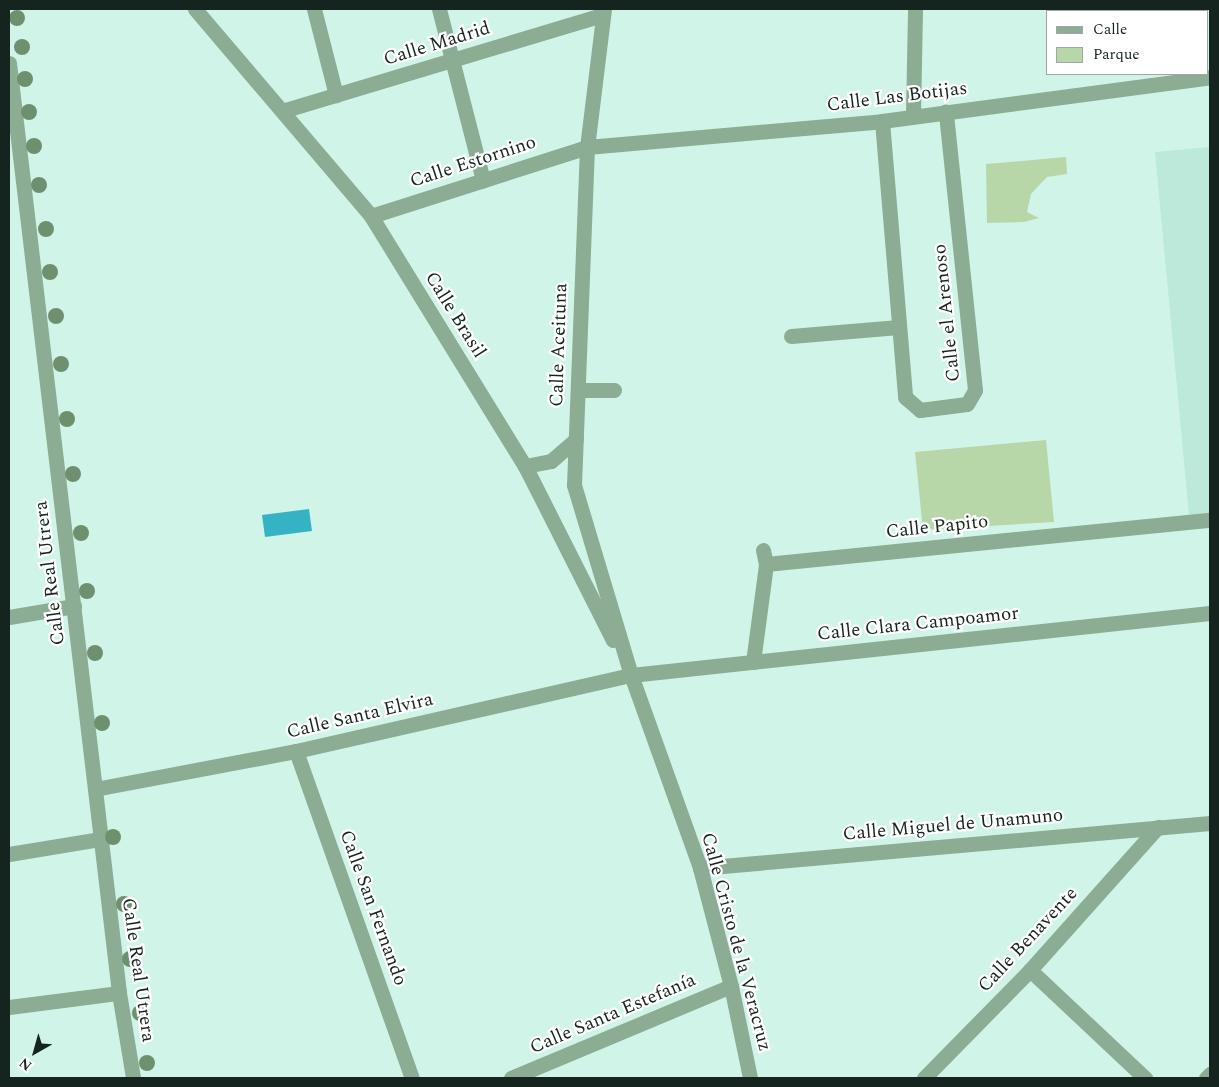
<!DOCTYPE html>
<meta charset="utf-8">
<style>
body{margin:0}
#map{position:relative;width:1219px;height:1087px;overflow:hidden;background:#d0f5e8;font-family:Spectral,serif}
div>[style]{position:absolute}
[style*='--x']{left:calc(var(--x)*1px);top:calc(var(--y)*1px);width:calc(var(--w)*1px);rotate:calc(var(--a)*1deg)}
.built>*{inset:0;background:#bce9d9}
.green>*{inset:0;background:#b8d7a8}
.water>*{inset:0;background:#35b3c4}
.pedestrian>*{height:15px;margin:-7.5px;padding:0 7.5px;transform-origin:7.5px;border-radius:7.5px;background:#8cac94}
.minor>*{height:15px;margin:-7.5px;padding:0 7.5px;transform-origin:7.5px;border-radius:7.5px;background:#8cac94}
.tertiary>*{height:15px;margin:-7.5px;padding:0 7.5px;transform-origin:7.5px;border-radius:7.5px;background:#8cac94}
.trees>*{width:16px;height:16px;margin:-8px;border-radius:50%;background:#6f906f}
span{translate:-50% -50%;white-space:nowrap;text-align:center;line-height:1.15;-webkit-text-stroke:4.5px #fff;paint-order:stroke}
.street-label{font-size:19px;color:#162420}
.frame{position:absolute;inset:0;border:10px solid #162420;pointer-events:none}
.legend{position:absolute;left:1046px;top:10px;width:162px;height:65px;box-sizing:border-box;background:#fff;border:1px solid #a2a7a6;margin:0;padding:6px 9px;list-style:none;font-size:15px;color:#162420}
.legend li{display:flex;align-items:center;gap:10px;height:25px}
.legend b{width:25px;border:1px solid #a2a7a6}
.north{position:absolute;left:10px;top:1027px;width:50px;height:50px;-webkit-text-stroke:4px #fff;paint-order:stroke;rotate:218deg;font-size:14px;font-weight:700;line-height:20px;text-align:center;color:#162420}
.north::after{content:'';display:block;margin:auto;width:18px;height:22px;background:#162420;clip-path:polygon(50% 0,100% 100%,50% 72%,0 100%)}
</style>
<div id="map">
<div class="built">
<div style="clip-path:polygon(1210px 147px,1210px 513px,1189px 515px,1155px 152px)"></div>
</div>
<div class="green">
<div style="clip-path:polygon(1066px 157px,1067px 174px,1047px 177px,1031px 194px,1027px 212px,1039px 218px,1024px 222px,987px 223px,986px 164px)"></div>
<div style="clip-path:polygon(1046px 440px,1054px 522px,923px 530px,915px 452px)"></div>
</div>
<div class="water">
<div style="clip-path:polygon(309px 509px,312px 531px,265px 537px,262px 515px)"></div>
</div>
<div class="pedestrian">
<div style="--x:791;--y:336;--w:108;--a:-4.8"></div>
<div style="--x:578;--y:390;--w:36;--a:0"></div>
<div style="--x:763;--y:550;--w:14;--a:78"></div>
</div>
<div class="minor">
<div style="--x:195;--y:9;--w:272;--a:49.6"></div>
<div style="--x:371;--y:216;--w:294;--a:58.4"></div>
<div style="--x:525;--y:466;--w:195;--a:63.2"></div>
<div style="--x:314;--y:9;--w:89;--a:75.7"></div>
<div style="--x:439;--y:9;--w:177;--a:75.6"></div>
<div style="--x:604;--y:9;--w:139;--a:97"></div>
<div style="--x:587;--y:147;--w:338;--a:92.2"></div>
<div style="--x:574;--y:485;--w:198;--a:73.3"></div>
<div style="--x:631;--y:675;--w:205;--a:70.3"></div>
<div style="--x:700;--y:868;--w:122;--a:75.3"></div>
<div style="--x:731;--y:986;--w:94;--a:78.3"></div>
<div style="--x:282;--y:111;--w:334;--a:-16.7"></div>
<div style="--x:913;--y:115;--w:106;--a:-88.9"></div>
<div style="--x:882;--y:121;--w:277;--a:85.2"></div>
<div style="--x:905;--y:397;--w:20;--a:41"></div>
<div style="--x:920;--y:410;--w:47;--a:-7.3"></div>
<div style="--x:967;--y:404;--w:16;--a:-60"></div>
<div style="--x:975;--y:390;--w:280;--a:-96"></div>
<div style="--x:371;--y:216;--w:227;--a:-17.7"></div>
<div style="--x:587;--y:147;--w:296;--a:-5"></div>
<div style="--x:882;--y:121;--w:331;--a:-7.6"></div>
<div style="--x:525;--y:466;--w:26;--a:-11"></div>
<div style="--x:551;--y:461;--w:33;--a:-41"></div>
<div style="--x:9;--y:617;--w:66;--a:-9.6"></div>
<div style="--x:753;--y:662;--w:99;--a:-82.4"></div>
<div style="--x:766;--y:564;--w:446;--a:-5.7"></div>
<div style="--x:296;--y:751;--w:347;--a:70.5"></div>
<div style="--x:95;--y:789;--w:205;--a:-10.7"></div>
<div style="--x:296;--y:751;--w:344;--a:-12.8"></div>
<div style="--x:631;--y:675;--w:582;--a:-6.11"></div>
<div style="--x:9;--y:854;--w:93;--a:-9.3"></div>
<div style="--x:700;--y:868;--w:512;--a:-5.04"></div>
<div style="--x:1030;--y:970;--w:158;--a:43.2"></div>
<div style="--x:9;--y:1007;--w:111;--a:-7.3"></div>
<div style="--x:511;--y:1078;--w:238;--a:-22.7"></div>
<div style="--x:924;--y:1078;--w:151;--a:-45.5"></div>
<div style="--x:1030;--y:970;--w:192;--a:-48.2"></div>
<div style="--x:1206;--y:1078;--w:6;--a:-45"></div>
</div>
<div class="tertiary">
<div style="--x:9;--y:63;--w:936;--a:83.25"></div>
<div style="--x:119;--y:993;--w:86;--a:80.6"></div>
</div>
<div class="trees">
<div style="left:17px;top:18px"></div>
<div style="left:22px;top:47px"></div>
<div style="left:25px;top:79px"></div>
<div style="left:29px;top:112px"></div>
<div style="left:34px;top:146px"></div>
<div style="left:39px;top:185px"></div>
<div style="left:46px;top:229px"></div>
<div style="left:50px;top:272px"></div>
<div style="left:56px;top:316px"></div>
<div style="left:61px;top:364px"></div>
<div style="left:67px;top:419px"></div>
<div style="left:73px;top:474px"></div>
<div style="left:81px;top:533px"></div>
<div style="left:87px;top:591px"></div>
<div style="left:95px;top:653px"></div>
<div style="left:102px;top:723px"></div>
<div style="left:113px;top:837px"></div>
<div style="left:124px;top:904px"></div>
<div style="left:130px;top:959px"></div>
<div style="left:140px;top:1013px"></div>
<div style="left:147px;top:1063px"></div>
</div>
<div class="street-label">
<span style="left:437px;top:44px;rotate:-17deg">Calle Madrid</span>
<span style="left:897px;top:97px;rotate:-7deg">Calle Las Botijas</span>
<span style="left:473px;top:162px;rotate:-18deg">Calle Estornino</span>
<span style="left:947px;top:313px;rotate:-96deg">Calle el Arenoso</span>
<span style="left:455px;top:315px;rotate:58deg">Calle Brasil</span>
<span style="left:559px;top:345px;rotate:-88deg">Calle Aceituna</span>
<span style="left:937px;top:527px;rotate:-6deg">Calle Papito</span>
<span style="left:50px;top:573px;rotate:-97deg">Calle Real Utrera</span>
<span style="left:918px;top:624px;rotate:-6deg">Calle Clara Campoamor</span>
<span style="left:360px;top:716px;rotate:-13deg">Calle Santa Elvira</span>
<span style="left:953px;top:825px;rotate:-5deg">Calle Miguel de Unamuno</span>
<span style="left:373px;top:908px;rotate:70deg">Calle San Fernando</span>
<span style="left:1028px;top:940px;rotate:-47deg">Calle Benavente</span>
<span style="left:736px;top:942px;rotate:75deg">Calle Cristo de la Veracruz</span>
<span style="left:138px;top:970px;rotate:82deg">Calle Real Utrera</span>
<span style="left:613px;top:1014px;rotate:-23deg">Calle Santa Estefanía</span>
</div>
<div class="frame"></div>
<ul class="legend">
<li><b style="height:6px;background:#8cac94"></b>Calle</li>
<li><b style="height:14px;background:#b8d7a8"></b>Parque</li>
</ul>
<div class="north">N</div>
</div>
